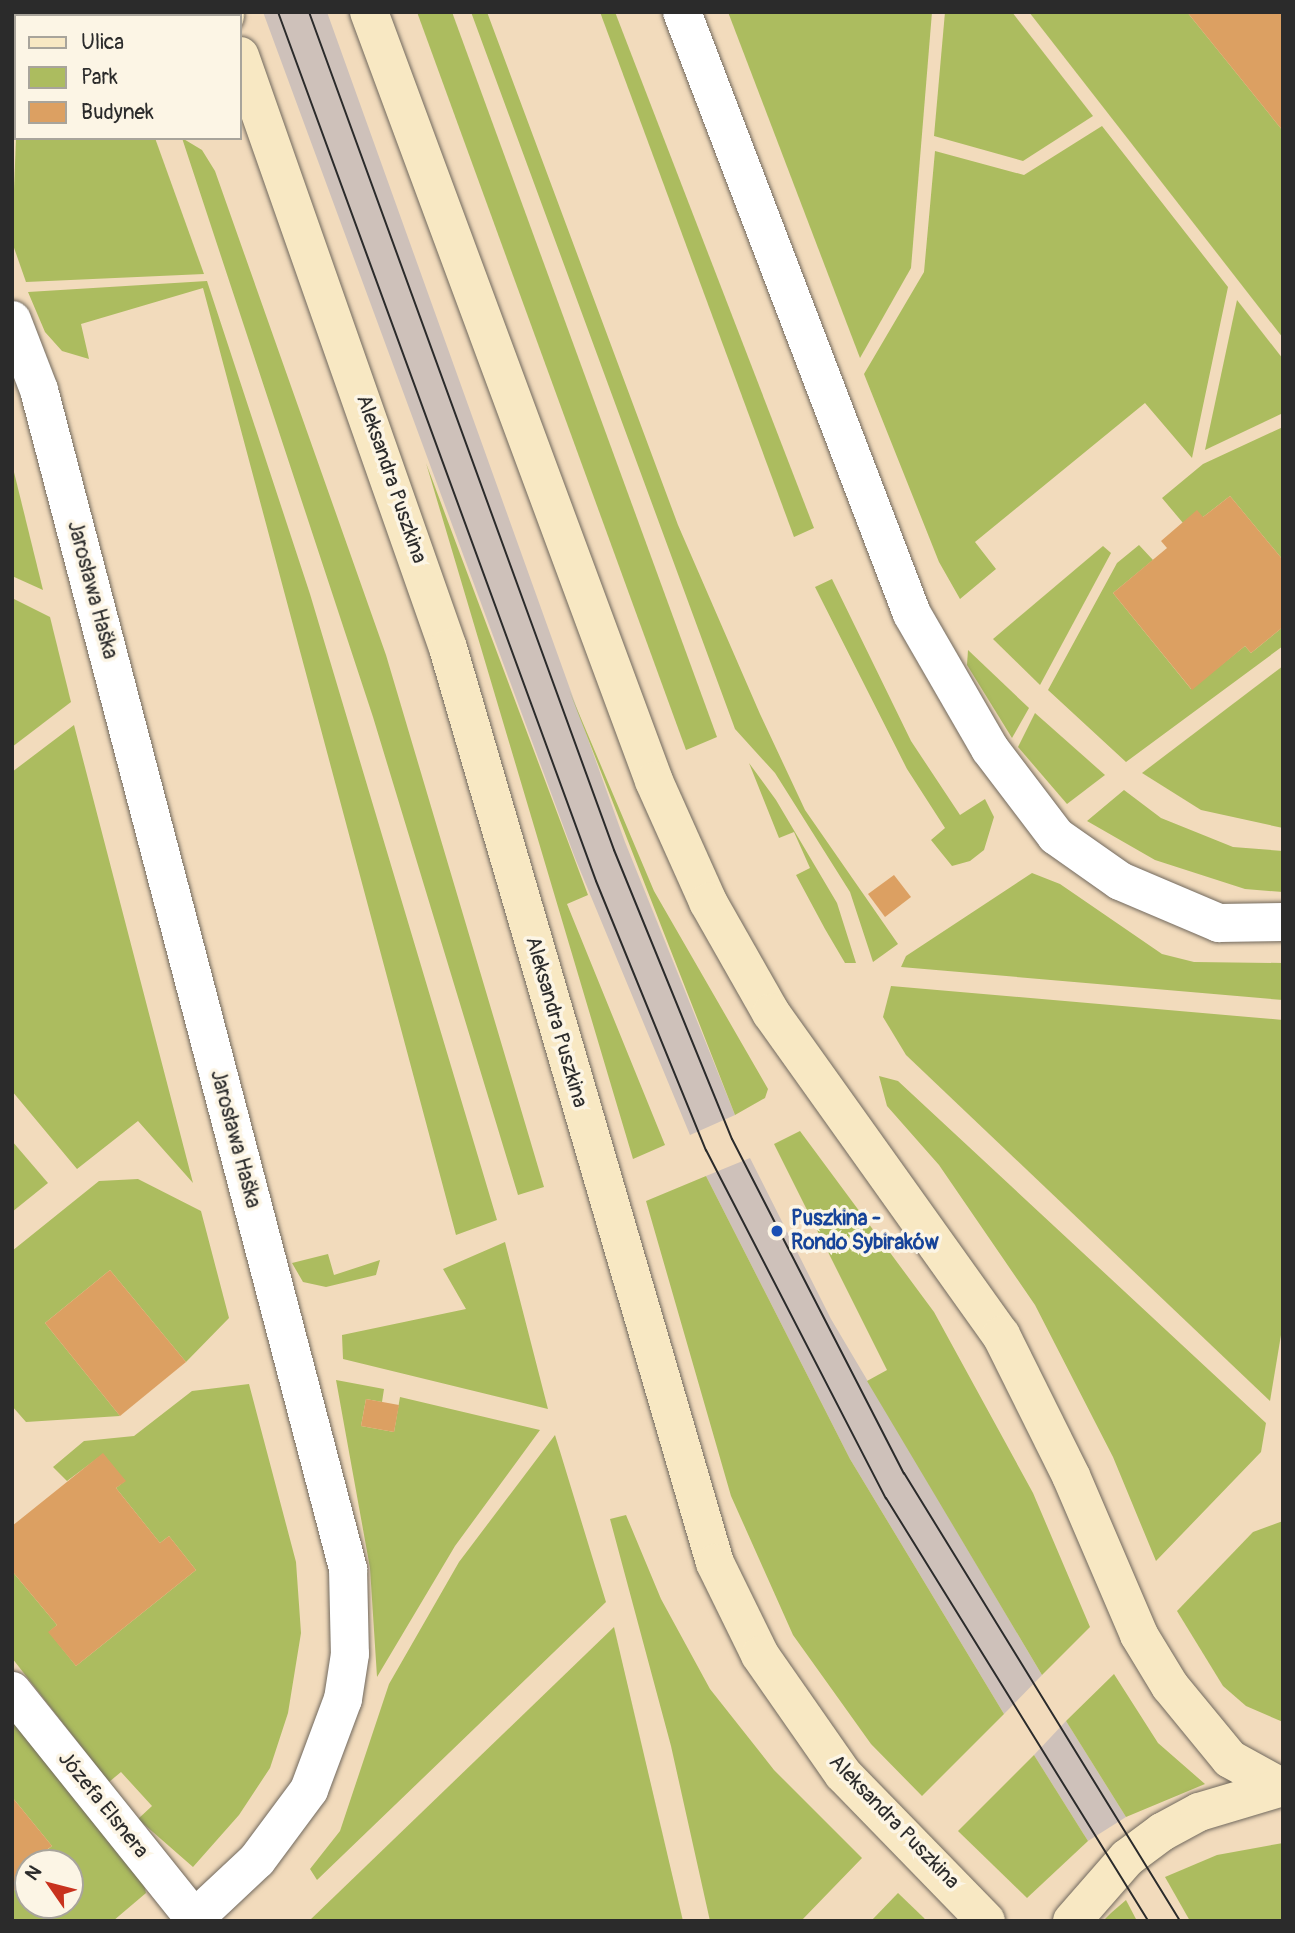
<!DOCTYPE html>
<meta charset="utf-8">
<style>
body{margin:0}
#map{position:relative;width:1295px;height:1933px;overflow:hidden;background:#f2dbbc;font-family:Pangolin,sans-serif}
div>[style]{position:absolute}
[style*='--x']{left:calc(var(--x)*1px);top:calc(var(--y)*1px);width:calc(var(--w)*1px);rotate:calc(var(--a)*1deg)}
.industrial>*{inset:0;background:#cec1ba}
.green>*{inset:0;background:#acbc5f}
.building>*{inset:0;background:#dca062}
.roads{filter:drop-shadow(0 0 2px #71695e) drop-shadow(0 0 2px #71695e)}
.minor>*{height:38px;margin:-19px;padding:0 19px;transform-origin:19px;border-radius:19px;background:#fff}
.secondary>*{height:38px;margin:-19px;padding:0 19px;transform-origin:19px;border-radius:19px;background:#f8e8c3}
.tram>*{height:2px;margin:-1px;padding:0 1px;transform-origin:1px;border-radius:1px;background:#2b2b2b}
.dots>*{width:19px;height:19px;translate:-50% -50%;box-sizing:border-box;border:4px solid #fcf5e5;border-radius:50%}
span{translate:-50% -50%;white-space:nowrap;text-align:center;line-height:1.15;-webkit-text-stroke:7px #fcf5e5;paint-order:stroke}
.street-label{font-size:21px;color:#2b2b2b}
.transit-label{font-size:21px;color:#164399;font-weight:700}
.left{translate:0 -50%;text-align:left}
.frame{position:absolute;inset:0;border:14px solid #2b2b2b;pointer-events:none}
.legend{position:absolute;left:14px;top:14px;width:228px;height:126px;box-sizing:border-box;background:#fcf5e5;border:2px solid #a8a49b;margin:0;padding:9px 12px;list-style:none;font-size:21px;color:#2b2b2b}
.legend li{display:flex;align-items:center;gap:14px;height:35px}
.legend b{width:35px;border:2px solid #a8a49b}
.north{position:absolute;left:14px;top:1849px;width:70px;height:70px;box-sizing:border-box;background:#fcf5e5;border:2px solid #a8a49b;border-radius:50%;rotate:305deg;font-size:19px;font-weight:700;line-height:28px;text-align:center;color:#2b2b2b}
.north::after{content:'';display:block;margin:auto;width:24px;height:32px;background:#c8321e;clip-path:polygon(50% 0,100% 100%,50% 72%,0 100%)}
</style>
<div id="map">
<div class="industrial">
<div style="clip-path:polygon(263px 12px,327px 12px,625px 842px,735px 1115px,690px 1135px,575px 858px)"></div>
<div style="clip-path:polygon(750px 1158px,831px 1319px,1042px 1675px,1004px 1714px,850px 1459px,706px 1176px)"></div>
<div style="clip-path:polygon(1066px 1721px,1126px 1817px,1088px 1841px,1034px 1755px)"></div>
</div>
<div class="green">
<div style="clip-path:polygon(417px 12px,452px 12px,717px 737px,691px 748px,686px 750px)"></div>
<div style="clip-path:polygon(471px 12px,487px 12px,678px 525px,760px 714px,805px 810px,898px 944px,873px 962px,850px 892px,775px 773px,735px 729px)"></div>
<div style="clip-path:polygon(600px 12px,615px 12px,814px 528px,794px 537px)"></div>
<div style="clip-path:polygon(728px 12px,932px 12px,911px 268px,860px 358px)"></div>
<div style="clip-path:polygon(945px 12px,1012px 12px,1093px 116px,1023px 161px,934px 136px)"></div>
<div style="clip-path:polygon(1029px 12px,1187px 12px,1283px 131px,1283px 338px)"></div>
<div style="clip-path:polygon(1102px 126px,1228px 287px,1192px 458px,1145px 403px,975px 542px,996px 569px,960px 599px,939px 562px,864px 374px,924px 272px,935px 151px,1024px 175px)"></div>
<div style="clip-path:polygon(16px 138px,155px 138px,204px 274px,26px 282px,12px 242px)"></div>
<div style="clip-path:polygon(182px 138px,202px 150px,215px 171px,386px 655px,544px 1187px,518px 1195px,373px 717px)"></div>
<div style="clip-path:polygon(207px 281px,310px 594px,497px 1220px,456px 1235px,203px 288px,81px 324px,89px 359px,62px 351px,45px 332px,28px 292px)"></div>
<div style="clip-path:polygon(1237px 300px,1283px 359px,1283px 413px,1205px 450px)"></div>
<div style="clip-path:polygon(1283px 427px,1283px 560px,1230px 496px,1203px 517px,1183px 523px,1162px 498px,1203px 464px)"></div>
<div style="clip-path:polygon(426px 463px,588px 895px,567px 904px,665px 1145px,633px 1159px)"></div>
<div style="clip-path:polygon(12px 464px,43px 590px,12px 576px)"></div>
<div style="clip-path:polygon(1139px 545px,1153px 560px,1113px 593px,1191px 689px,1245px 646px,1251px 653px,1283px 627px,1283px 646px,1126px 762px,1048px 690px,1117px 563px)"></div>
<div style="clip-path:polygon(1103px 546px,1111px 553px,1040px 685px,993px 639px)"></div>
<div style="clip-path:polygon(832px 579px,911px 741px,960px 815px,985px 799px,994px 817px,984px 850px,970px 861px,952px 866px,931px 840px,945px 828px,907px 769px,815px 587px)"></div>
<div style="clip-path:polygon(12px 598px,50px 617px,71px 702px,12px 747px)"></div>
<div style="clip-path:polygon(968px 650px,1029px 708px,1012px 738px,967px 665px)"></div>
<div style="clip-path:polygon(1283px 666px,1283px 828px,1201px 810px,1142px 773px)"></div>
<div style="clip-path:polygon(569px 690px,654px 891px,768px 1089px,765px 1098px,735px 1115px)"></div>
<div style="clip-path:polygon(1035px 713px,1105px 775px,1067px 804px,1018px 747px)"></div>
<div style="clip-path:polygon(74px 725px,193px 1183px,138px 1121px,77px 1169px,12px 1091px,12px 772px)"></div>
<div style="clip-path:polygon(749px 763px,776px 800px,837px 903px,856px 963px,845px 963px,825px 929px,796px 875px,810px 868px,794px 832px,779px 838px)"></div>
<div style="clip-path:polygon(1124px 790px,1161px 818px,1233px 847px,1283px 851px,1283px 892px,1245px 889px,1155px 860px,1087px 821px)"></div>
<div style="clip-path:polygon(1032px 873px,1060px 884px,1162px 954px,1194px 962px,1283px 963px,1283px 1000px,901px 967px,906px 956px)"></div>
<div style="clip-path:polygon(891px 986px,1283px 1020px,1283px 1323px,1270px 1401px,906px 1055px,883px 1017px)"></div>
<div style="clip-path:polygon(879px 1076px,898px 1081px,1266px 1423px,1261px 1452px,1156px 1561px,1113px 1457px,1035px 1305px,939px 1165px,887px 1106px)"></div>
<div style="clip-path:polygon(800px 1131px,934px 1312px,1033px 1493px,1090px 1627px,1042px 1675px,867px 1381px,887px 1370px,774px 1144px)"></div>
<div style="clip-path:polygon(12px 1141px,48px 1183px,12px 1212px)"></div>
<div style="clip-path:polygon(706px 1176px,850px 1459px,1004px 1714px,922px 1796px,871px 1744px,793px 1635px,731px 1496px,646px 1201px)"></div>
<div style="clip-path:polygon(138px 1179px,201px 1211px,229px 1318px,186px 1362px,110px 1270px,45px 1323px,120px 1416px,26px 1422px,12px 1406px,12px 1251px,99px 1181px)"></div>
<div style="clip-path:polygon(505px 1242px,548px 1409px,343px 1359px,342px 1335px,466px 1309px,443px 1269px)"></div>
<div style="clip-path:polygon(328px 1254px,334px 1275px,380px 1260px,376px 1275px,326px 1287px,303px 1282px,292px 1263px)"></div>
<div style="clip-path:polygon(336px 1380px,384px 1389px,382px 1402px,366px 1399px,361px 1426px,394px 1432px,400px 1397px,540px 1430px,455px 1546px,377px 1677px,370px 1568px)"></div>
<div style="clip-path:polygon(249px 1384px,296px 1562px,301px 1633px,288px 1713px,270px 1768px,239px 1815px,193px 1867px,138px 1819px,152px 1806px,121px 1772px,109px 1782px,12px 1658px,12px 1571px,57px 1625px,49px 1632px,76px 1666px,196px 1570px,169px 1536px,160px 1543px,116px 1488px,125px 1481px,103px 1454px,67px 1481px,53px 1467px,84px 1441px,134px 1436px,192px 1391px)"></div>
<div style="clip-path:polygon(555px 1435px,606px 1602px,317px 1880px,310px 1869px,340px 1831px,389px 1684px,459px 1562px)"></div>
<div style="clip-path:polygon(626px 1515px,661px 1599px,710px 1689px,774px 1770px,862px 1858px,801px 1921px,710px 1921px,671px 1746px,610px 1519px)"></div>
<div style="clip-path:polygon(1283px 1521px,1283px 1722px,1246px 1706px,1223px 1686px,1177px 1611px,1253px 1532px)"></div>
<div style="clip-path:polygon(614px 1627px,683px 1921px,309px 1921px)"></div>
<div style="clip-path:polygon(1114px 1674px,1158px 1743px,1205px 1784px,1126px 1817px,1066px 1721px)"></div>
<div style="clip-path:polygon(12px 1718px,140px 1868px,146px 1893px,113px 1921px,12px 1921px,12px 1892px,28px 1879px,28px 1905px,70px 1905px,70px 1863px,31px 1863px,52px 1846px,12px 1797px)"></div>
<div style="clip-path:polygon(1034px 1755px,1088px 1841px,1027px 1898px,958px 1831px)"></div>
<div style="clip-path:polygon(1283px 1843px,1283px 1921px,1190px 1921px,1165px 1877px,1217px 1855px)"></div>
<div style="clip-path:polygon(898px 1893px,924px 1918px,926px 1921px,871px 1921px)"></div>
<div style="clip-path:polygon(1126px 1900px,1137px 1921px,1103px 1921px,1111px 1913px)"></div>
</div>
<div class="building">
<div style="clip-path:polygon(1187px 12px,1283px 12px,1283px 131px)"></div>
<div style="clip-path:polygon(1230px 496px,1283px 560px,1283px 627px,1251px 653px,1245px 646px,1192px 690px,1113px 593px,1167px 548px,1161px 541px,1197px 510px,1203px 517px)"></div>
<div style="clip-path:polygon(894px 875px,911px 897px,885px 917px,868px 894px)"></div>
<div style="clip-path:polygon(110px 1270px,186px 1362px,120px 1416px,45px 1323px)"></div>
<div style="clip-path:polygon(366px 1399px,399px 1405px,394px 1432px,361px 1426px)"></div>
<div style="clip-path:polygon(103px 1453px,126px 1481px,116px 1488px,160px 1543px,169px 1536px,196px 1570px,76px 1666px,48px 1632px,57px 1625px,12px 1571px,12px 1526px)"></div>
<div style="clip-path:polygon(12px 1797px,52px 1846px,28px 1863px,28px 1879px,12px 1892px)"></div>
</div>
<div class="roads">
<div class="minor">
<div style="--x:682;--y:12;--w:644;--a:69.09"></div>
<div style="--x:912;--y:614;--w:156;--a:60"></div>
<div style="--x:990;--y:749;--w:109;--a:52.8"></div>
<div style="--x:1056;--y:836;--w:78;--a:35.1"></div>
<div style="--x:1120;--y:881;--w:108;--a:23"></div>
<div style="--x:1219;--y:923;--w:64;--a:-0.9"></div>
<div style="--x:12;--y:103;--w:4;--a:-14"></div>
<div style="--x:12;--y:320;--w:75;--a:68.9"></div>
<div style="--x:39;--y:390;--w:1219;--a:75.31"></div>
<div style="--x:348;--y:1569;--w:85;--a:88.7"></div>
<div style="--x:350;--y:1654;--w:46;--a:98.8"></div>
<div style="--x:343;--y:1699;--w:97;--a:110.5"></div>
<div style="--x:309;--y:1790;--w:87;--a:126.6"></div>
<div style="--x:257;--y:1860;--w:89;--a:136.8"></div>
<div style="--x:12;--y:1691;--w:291;--a:51.3"></div>
</div>
<div class="secondary">
<div style="--x:224;--y:12;--w:4;--a:76"></div>
<div style="--x:369;--y:12;--w:820;--a:69.66"></div>
<div style="--x:654;--y:781;--w:133;--a:65.9"></div>
<div style="--x:708;--y:902;--w:128;--a:60.4"></div>
<div style="--x:771;--y:1013;--w:396;--a:54.5"></div>
<div style="--x:1001;--y:1335;--w:157;--a:63.6"></div>
<div style="--x:1071;--y:1476;--w:173;--a:66.8"></div>
<div style="--x:1139;--y:1635;--w:60;--a:58.7"></div>
<div style="--x:1170;--y:1686;--w:94;--a:50.6"></div>
<div style="--x:1230;--y:1759;--w:58;--a:28.8"></div>
<div style="--x:240;--y:56;--w:627;--a:70.64"></div>
<div style="--x:448;--y:648;--w:953;--a:73.73"></div>
<div style="--x:715;--y:1563;--w:102;--a:63.9"></div>
<div style="--x:760;--y:1655;--w:145;--a:55.1"></div>
<div style="--x:843;--y:1774;--w:205;--a:45.8"></div>
<div style="--x:1072;--y:1921;--w:84;--a:-48.9"></div>
<div style="--x:1127;--y:1858;--w:44;--a:-36.6"></div>
<div style="--x:1162;--y:1832;--w:42;--a:-28.4"></div>
<div style="--x:1199;--y:1812;--w:88;--a:-16.6"></div>
</div>
</div>
<div class="tram">
<div style="--x:278;--y:12;--w:925;--a:69.9"></div>
<div style="--x:596;--y:881;--w:291;--a:67.8"></div>
<div style="--x:706;--y:1150;--w:392;--a:62.7"></div>
<div style="--x:886;--y:1498;--w:498;--a:58.2"></div>
<div style="--x:309;--y:12;--w:892;--a:70"></div>
<div style="--x:614;--y:850;--w:312;--a:67.8"></div>
<div style="--x:732;--y:1139;--w:376;--a:62.8"></div>
<div style="--x:904;--y:1473;--w:526;--a:58.36"></div>
</div>
<div class="dots">
<div style="left:777px;top:1231px;background:#1a4fb4"></div>
</div>
<div class="street-label">
<span style="left:391px;top:479px;rotate:71deg">Aleksandra Puszkina</span>
<span style="left:92px;top:590px;rotate:75deg">Jarosława Haška</span>
<span style="left:556px;top:1022px;rotate:74deg">Aleksandra Puszkina</span>
<span style="left:235px;top:1139px;rotate:75deg">Jarosława Haška</span>
<span style="left:103px;top:1805px;rotate:51deg">Józefa Elsnera</span>
<span style="left:894px;top:1822px;rotate:46deg">Aleksandra Puszkina</span>
</div>
<div class="transit-label">
<span class="left" style="left:791px;top:1231px">Puszkina -<br>Rondo Sybiraków</span>
</div>
<div class="frame"></div>
<ul class="legend">
<li><b style="height:9px;background:#f8e8c3"></b>Ulica</li>
<li><b style="height:19px;background:#acbc5f"></b>Park</li>
<li><b style="height:19px;background:#dca062"></b>Budynek</li>
</ul>
<div class="north">N</div>
</div>
